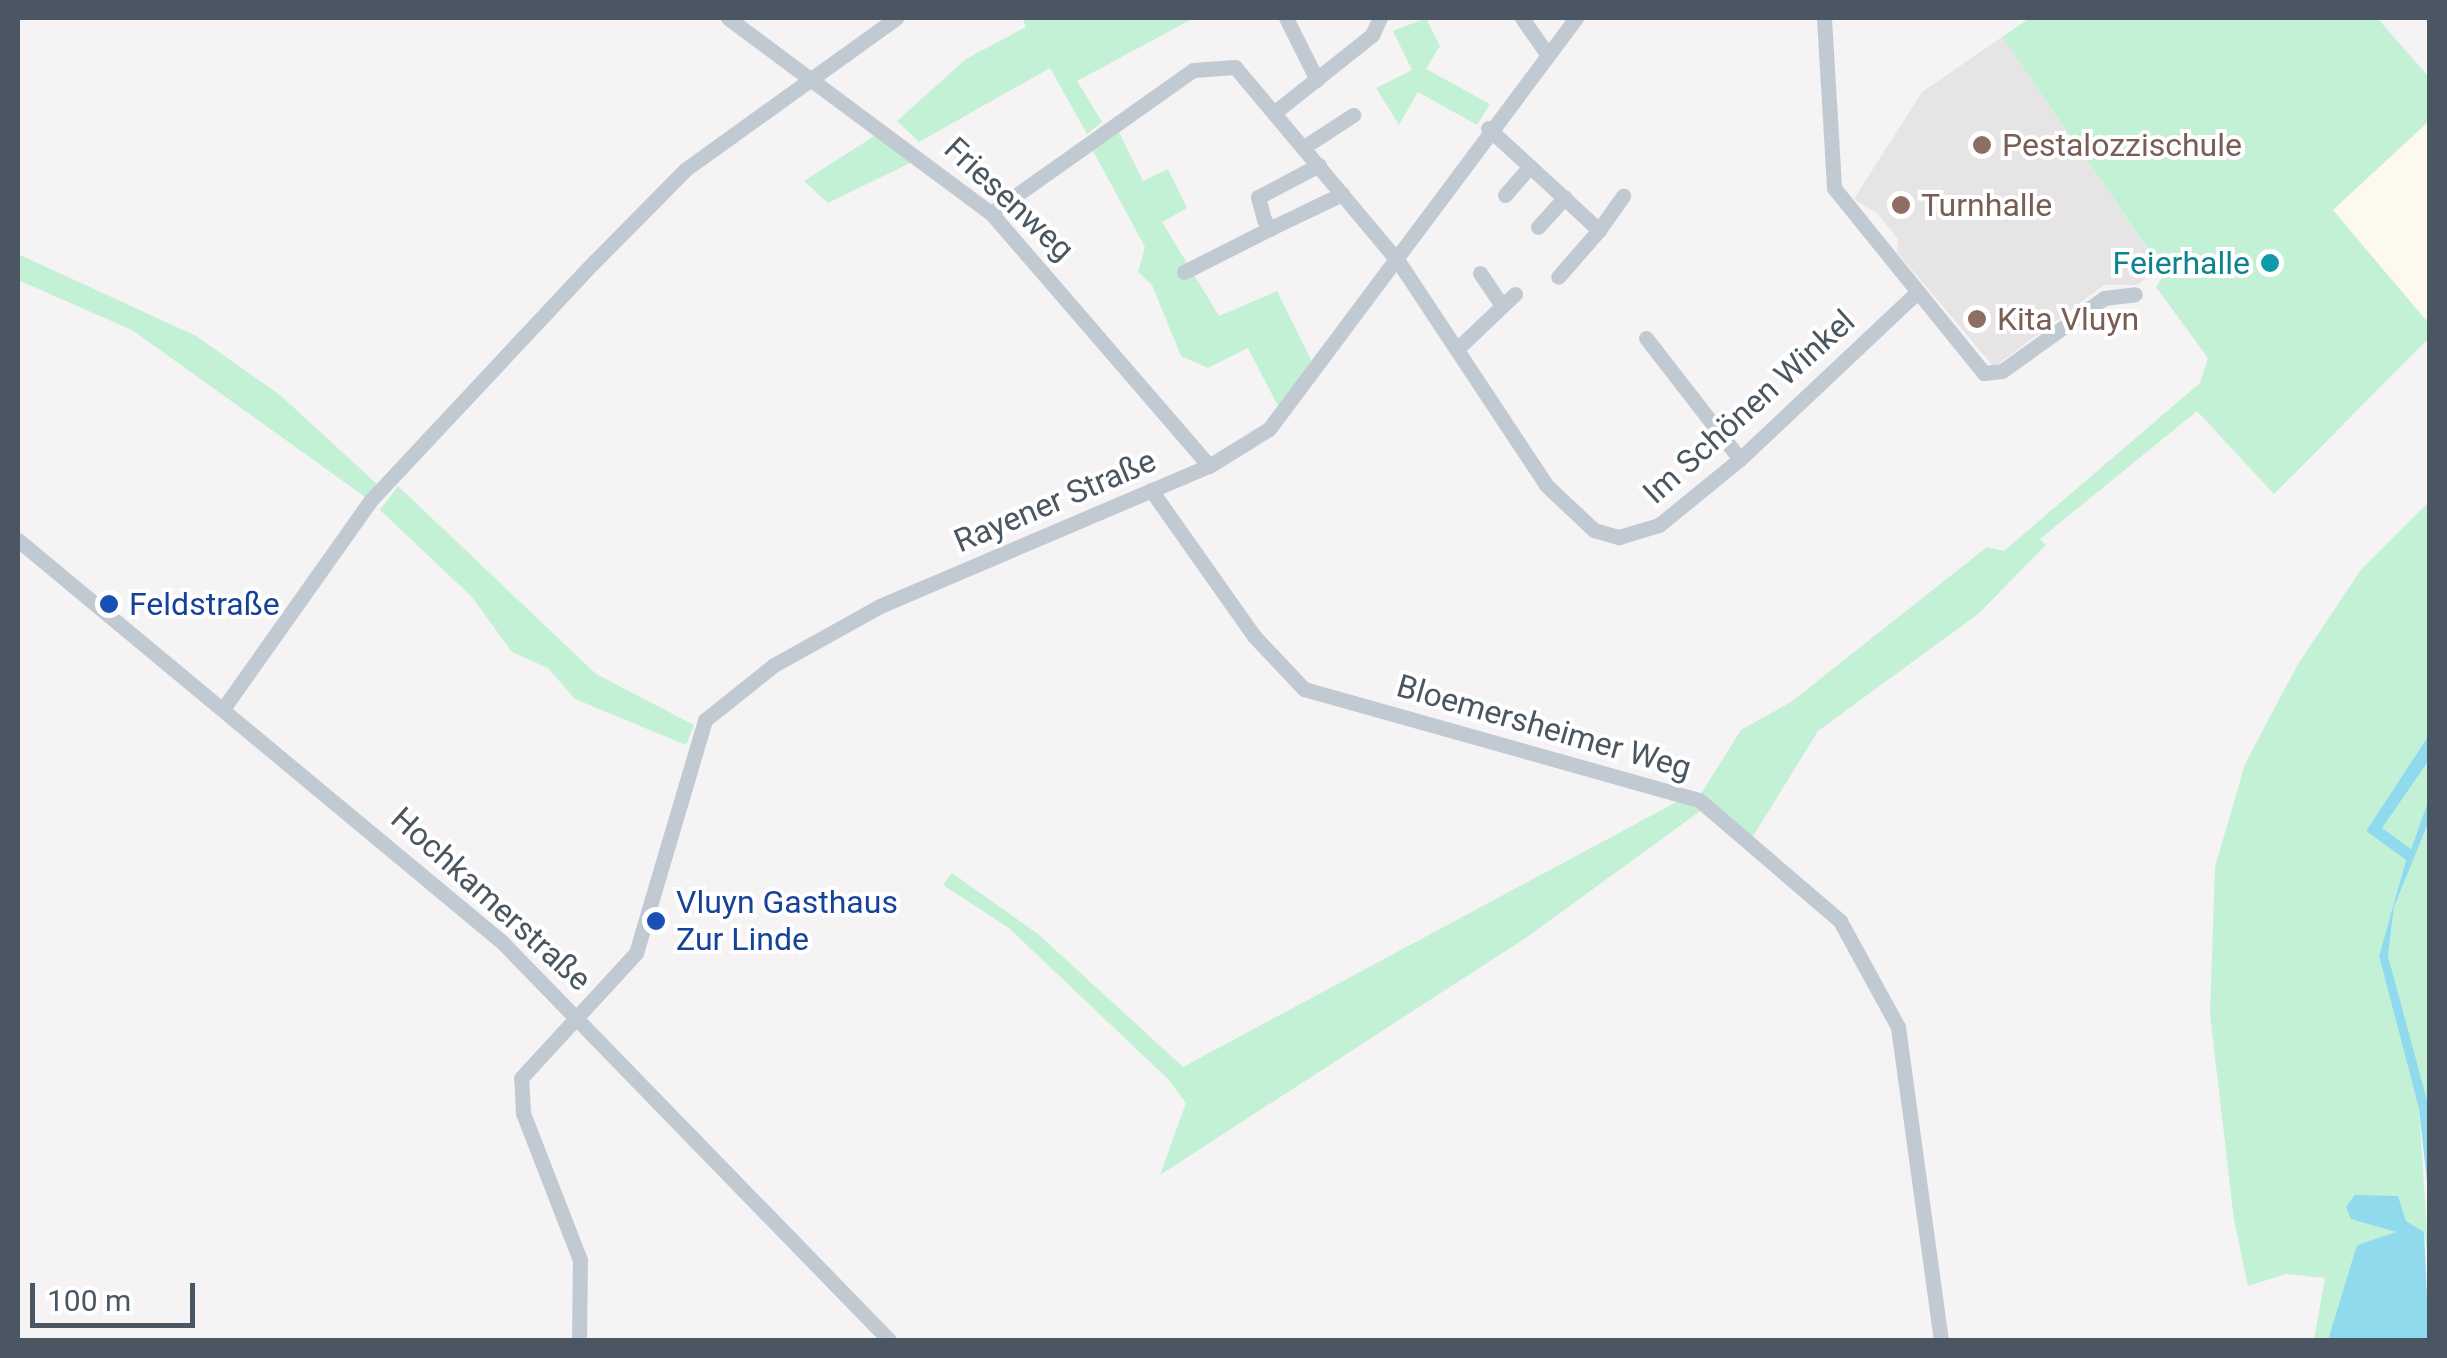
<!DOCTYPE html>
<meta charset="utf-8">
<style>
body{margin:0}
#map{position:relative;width:2447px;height:1358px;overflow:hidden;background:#f5f3f3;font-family:Roboto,sans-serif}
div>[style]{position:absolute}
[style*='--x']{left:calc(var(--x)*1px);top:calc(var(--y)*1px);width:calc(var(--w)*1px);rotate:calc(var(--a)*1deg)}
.commercial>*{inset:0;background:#fdf9ef}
.education>*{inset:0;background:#e6e4e5}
.green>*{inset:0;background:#c3f1d5}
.water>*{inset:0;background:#90daee}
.minor>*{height:15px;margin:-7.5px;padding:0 7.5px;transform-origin:7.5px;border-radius:7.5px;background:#c1cad2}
.dots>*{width:28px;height:28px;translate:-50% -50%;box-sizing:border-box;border:5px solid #fff;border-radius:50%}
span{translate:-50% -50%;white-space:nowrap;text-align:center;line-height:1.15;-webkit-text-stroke:8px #fff;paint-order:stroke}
.education-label{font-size:32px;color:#785e54}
.left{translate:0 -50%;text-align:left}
.street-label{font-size:32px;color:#4a5661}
.culture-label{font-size:32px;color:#0d838f}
.right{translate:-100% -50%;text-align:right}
.transit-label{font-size:32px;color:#164399}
.frame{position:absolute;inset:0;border:20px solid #4a5661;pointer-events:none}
.scale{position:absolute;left:30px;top:1283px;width:165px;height:45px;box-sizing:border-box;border:5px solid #4a5661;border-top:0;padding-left:12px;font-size:30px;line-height:35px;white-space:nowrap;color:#4a5661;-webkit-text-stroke:8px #fff;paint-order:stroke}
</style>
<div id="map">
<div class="commercial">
<div style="clip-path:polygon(2429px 121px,2429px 316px,2426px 319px,2332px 210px)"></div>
</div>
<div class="education">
<div style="clip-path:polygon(2002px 37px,2161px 269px,2136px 285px,2104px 285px,1994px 367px,1897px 252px,1898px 239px,1877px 213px,1854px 199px,1922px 92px)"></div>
</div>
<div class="green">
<div style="clip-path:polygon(1022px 18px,1057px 19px,1194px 18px,1077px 81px,1102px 122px,1087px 134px,1050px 68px,919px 142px,897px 121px,966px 59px,1026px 27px)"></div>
<div style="clip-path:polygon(1426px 18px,1440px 46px,1426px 69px,1490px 104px,1477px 125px,1418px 92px,1399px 125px,1376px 88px,1412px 70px,1393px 31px)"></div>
<div style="clip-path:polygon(2030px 18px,2377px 18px,2429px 77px,2429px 121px,2333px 210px,2429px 324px,2429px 338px,2274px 494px,2197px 411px,2040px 539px,2046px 545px,1978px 614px,1818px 731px,1752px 838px,1699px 797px,1741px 730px,1791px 702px,1987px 547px,2004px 551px,2200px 383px,2208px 358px,2156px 287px,2165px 274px,2002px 37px)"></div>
<div style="clip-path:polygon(1118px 130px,1143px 181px,1168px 169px,1187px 208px,1162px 222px,1219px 316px,1277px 291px,1314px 366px,1278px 406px,1248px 348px,1208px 368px,1181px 356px,1152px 285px,1138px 272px,1145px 247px,1092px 149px)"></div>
<div style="clip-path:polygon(879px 133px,914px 161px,828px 203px,804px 181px)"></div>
<div style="clip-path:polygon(18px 254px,196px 336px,280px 395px,378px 485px,368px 499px,132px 330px,18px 280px)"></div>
<div style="clip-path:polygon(398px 486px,596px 674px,694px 725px,686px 745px,575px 699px,548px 668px,512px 652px,472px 597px,380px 510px)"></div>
<div style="clip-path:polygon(2429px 502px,2429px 735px,2366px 831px,2406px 860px,2379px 956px,2419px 1109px,2429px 1262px,2424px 1232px,2406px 1221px,2398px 1196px,2351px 1218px,2396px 1232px,2357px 1245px,2342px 1340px,2314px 1340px,2325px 1278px,2286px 1274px,2248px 1286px,2234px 1220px,2210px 1014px,2215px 867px,2245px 764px,2298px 664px,2360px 571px)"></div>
<div style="clip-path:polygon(2429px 760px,2429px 799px,2411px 849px,2381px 828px)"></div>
<div style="clip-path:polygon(1684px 798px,1703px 809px,1527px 937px,1160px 1175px,1186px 1103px,1168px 1079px,1009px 928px,943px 885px,952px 873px,1038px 934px,1183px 1067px)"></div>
<div style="clip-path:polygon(2429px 821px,2429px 1115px,2388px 956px,2394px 907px)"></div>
</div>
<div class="water">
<div style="clip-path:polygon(2429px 735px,2429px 760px,2382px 828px,2411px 849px,2429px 799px,2429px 821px,2394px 907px,2388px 956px,2428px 1104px,2429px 1199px,2419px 1109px,2379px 956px,2406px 860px,2366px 831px)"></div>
<div style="clip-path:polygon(2355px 1195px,2398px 1196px,2406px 1221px,2424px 1232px,2429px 1340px,2328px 1340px,2357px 1245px,2396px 1232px,2351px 1219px,2346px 1207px)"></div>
</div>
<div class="minor">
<div style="--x:728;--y:18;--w:327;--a:36.6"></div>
<div style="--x:991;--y:213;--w:334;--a:49.2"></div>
<div style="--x:1286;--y:18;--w:69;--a:63.4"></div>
<div style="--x:1522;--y:18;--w:40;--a:55.1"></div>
<div style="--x:1824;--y:18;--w:170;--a:86.6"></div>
<div style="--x:1834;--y:188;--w:238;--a:51"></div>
<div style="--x:1984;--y:373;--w:18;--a:-6"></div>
<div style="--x:2002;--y:371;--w:125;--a:-35.6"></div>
<div style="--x:2104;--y:298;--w:31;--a:-7"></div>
<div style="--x:1275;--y:112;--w:124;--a:-38.4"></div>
<div style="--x:1372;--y:35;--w:19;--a:-65"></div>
<div style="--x:1488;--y:128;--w:151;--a:42.6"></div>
<div style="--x:1599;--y:230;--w:62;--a:131.1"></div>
<div style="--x:1304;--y:147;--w:59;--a:-33.1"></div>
<div style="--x:1319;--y:165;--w:69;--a:152.3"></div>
<div style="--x:1258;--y:197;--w:24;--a:75"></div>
<div style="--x:1264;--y:220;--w:11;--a:49"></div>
<div style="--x:1271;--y:228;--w:79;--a:-25.6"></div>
<div style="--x:1505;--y:195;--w:38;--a:-49"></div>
<div style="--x:991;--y:213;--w:247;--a:-35.3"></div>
<div style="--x:1193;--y:70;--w:42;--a:-4.1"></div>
<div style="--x:1235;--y:67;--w:253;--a:50"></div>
<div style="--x:1398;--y:261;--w:268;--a:56.5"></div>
<div style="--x:1546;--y:485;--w:66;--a:43.2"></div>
<div style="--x:1594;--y:530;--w:26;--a:16"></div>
<div style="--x:1619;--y:537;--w:42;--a:-16.7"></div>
<div style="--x:1659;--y:525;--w:104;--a:-39.2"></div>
<div style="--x:1740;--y:459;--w:243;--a:-43.3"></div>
<div style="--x:1538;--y:227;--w:40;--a:-48"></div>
<div style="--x:1599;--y:230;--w:42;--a:-54.8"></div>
<div style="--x:1184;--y:272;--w:97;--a:-26.8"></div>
<div style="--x:1480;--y:273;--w:36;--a:56"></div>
<div style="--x:1646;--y:338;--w:153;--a:52.2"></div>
<div style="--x:1457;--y:349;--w:80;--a:-43.5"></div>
<div style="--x:1151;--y:490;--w:179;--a:54.8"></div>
<div style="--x:1254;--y:636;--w:73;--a:46.7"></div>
<div style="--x:1304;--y:689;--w:410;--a:15.7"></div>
<div style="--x:1699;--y:800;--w:186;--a:40.6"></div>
<div style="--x:1840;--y:921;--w:121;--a:61.3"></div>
<div style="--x:1898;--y:1027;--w:316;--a:82.2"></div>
<div style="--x:18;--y:540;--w:629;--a:39.71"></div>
<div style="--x:502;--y:942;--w:555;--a:45.8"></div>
<div style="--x:225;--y:706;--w:251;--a:-54.7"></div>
<div style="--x:370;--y:501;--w:328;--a:-46.9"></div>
<div style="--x:594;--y:262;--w:131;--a:-45.3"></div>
<div style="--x:686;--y:169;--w:259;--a:-35.7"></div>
<div style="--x:579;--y:1340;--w:80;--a:-89.3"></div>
<div style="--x:580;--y:1260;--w:158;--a:-111.2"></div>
<div style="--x:523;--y:1113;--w:35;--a:-93"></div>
<div style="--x:521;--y:1078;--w:170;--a:-47.4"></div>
<div style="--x:636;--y:953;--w:243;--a:-73.5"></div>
<div style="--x:705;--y:720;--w:88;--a:-38.6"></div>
<div style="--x:774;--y:665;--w:121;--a:-29.1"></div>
<div style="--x:880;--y:606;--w:358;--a:-23.1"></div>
<div style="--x:1209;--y:466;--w:70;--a:-31.7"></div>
<div style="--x:1269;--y:429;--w:513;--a:-53.24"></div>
</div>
<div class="dots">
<div style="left:1982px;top:145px;background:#8d6e63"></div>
<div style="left:1901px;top:205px;background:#8d6e63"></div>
<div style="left:2270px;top:263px;background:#0f9aa8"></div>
<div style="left:1977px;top:319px;background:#8d6e63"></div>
<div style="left:109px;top:604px;background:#1a4fb4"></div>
<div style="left:656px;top:921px;background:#1a4fb4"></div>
</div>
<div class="education-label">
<span class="left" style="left:2002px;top:145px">Pestalozzischule</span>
<span class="left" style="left:1921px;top:205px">Turnhalle</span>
<span class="left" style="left:1997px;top:319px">Kita Vluyn</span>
</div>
<div class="street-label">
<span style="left:1009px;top:199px;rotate:43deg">Friesenweg</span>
<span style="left:1749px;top:407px;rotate:-42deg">Im Schönen Winkel</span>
<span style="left:1055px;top:501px;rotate:-23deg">Rayener Straße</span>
<span style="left:1544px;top:727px;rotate:16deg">Bloemersheimer Weg</span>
<span style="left:491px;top:899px;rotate:42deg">Hochkamerstraße</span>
</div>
<div class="culture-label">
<span class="right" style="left:2250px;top:263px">Feierhalle</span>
</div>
<div class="transit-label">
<span class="left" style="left:129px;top:604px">Feldstraße</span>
<span class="left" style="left:676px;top:921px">Vluyn Gasthaus<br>Zur Linde</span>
</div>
<div class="frame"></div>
<div class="scale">100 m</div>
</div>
